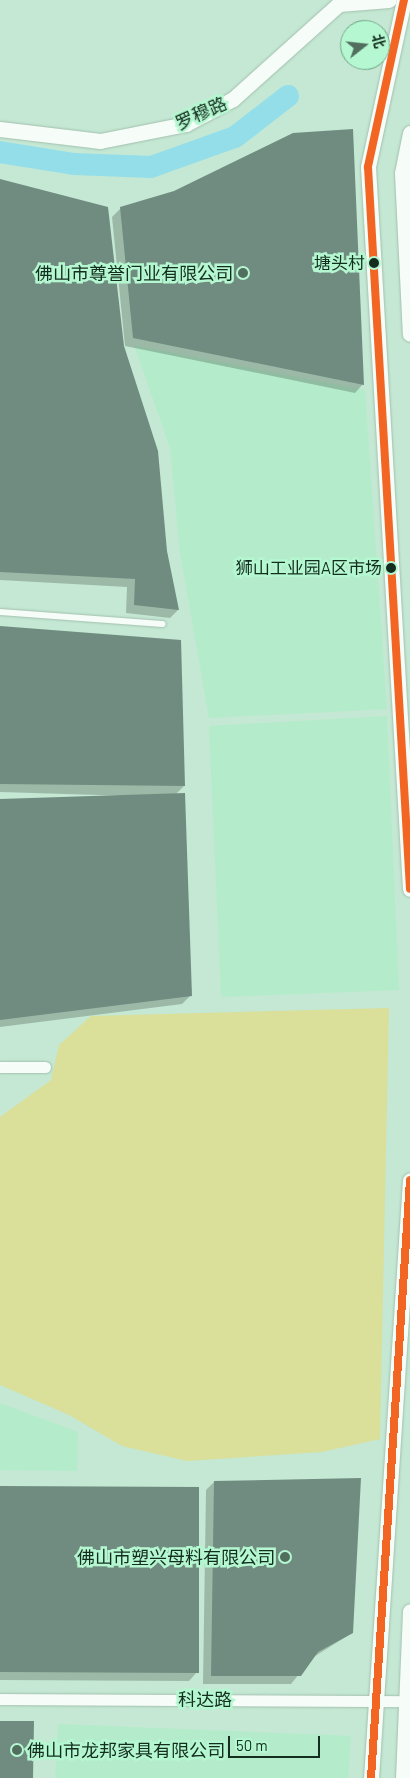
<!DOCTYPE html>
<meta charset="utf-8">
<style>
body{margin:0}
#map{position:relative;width:410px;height:1778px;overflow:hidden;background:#c4e8d3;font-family:Barlow,"Noto Sans SC",sans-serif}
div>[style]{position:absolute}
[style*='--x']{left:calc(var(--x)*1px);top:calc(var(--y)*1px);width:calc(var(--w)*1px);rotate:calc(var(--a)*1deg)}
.built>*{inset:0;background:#b4eccb}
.green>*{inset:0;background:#dadf9a}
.shadow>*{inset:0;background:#0003}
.river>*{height:22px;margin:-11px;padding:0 11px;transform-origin:11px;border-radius:11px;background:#94deea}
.building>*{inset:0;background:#708c80}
.roads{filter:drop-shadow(0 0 1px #a3bfaf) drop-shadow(0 0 1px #a3bfaf)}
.lane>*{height:5.5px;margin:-2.75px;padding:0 2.75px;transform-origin:2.75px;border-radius:2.75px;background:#f6fcf8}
.street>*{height:11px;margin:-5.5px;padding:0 5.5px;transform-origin:5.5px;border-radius:5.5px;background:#f6fcf8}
.secondary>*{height:15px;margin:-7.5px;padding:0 7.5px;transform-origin:7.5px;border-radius:7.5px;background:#f6fcf8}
.bus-1>*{height:8px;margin:-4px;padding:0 4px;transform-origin:4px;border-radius:4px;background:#f26522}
.dots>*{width:14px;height:14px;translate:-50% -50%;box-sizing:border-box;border:2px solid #b5f7d0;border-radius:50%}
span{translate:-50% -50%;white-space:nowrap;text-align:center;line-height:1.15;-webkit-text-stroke:5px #b5f7d0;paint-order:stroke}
.bus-label{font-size:17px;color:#132d1f}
.right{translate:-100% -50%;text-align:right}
.street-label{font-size:18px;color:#132d1f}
.poi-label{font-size:18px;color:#132d1f}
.left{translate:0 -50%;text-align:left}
.north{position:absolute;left:340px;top:20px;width:50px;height:50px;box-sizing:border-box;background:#b5f7d0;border:1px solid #74a689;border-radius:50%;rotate:74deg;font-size:14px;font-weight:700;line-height:20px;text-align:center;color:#132d1f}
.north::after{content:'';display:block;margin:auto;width:18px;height:22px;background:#516e5e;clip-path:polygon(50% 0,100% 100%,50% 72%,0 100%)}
.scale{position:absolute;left:228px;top:1736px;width:92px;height:22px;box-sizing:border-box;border:2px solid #132d1f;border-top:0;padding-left:6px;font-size:15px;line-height:18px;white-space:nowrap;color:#132d1f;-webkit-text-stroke:4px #b5f7d0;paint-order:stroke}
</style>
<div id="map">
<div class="built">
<div style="clip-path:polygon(134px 345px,365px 390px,387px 709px,209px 718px,180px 553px,170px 448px)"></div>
<div style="clip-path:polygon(387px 716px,399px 990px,221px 997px,209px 726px)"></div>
<div style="clip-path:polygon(0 1403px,78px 1432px,77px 1471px,0 1470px)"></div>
<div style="clip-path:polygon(58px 1724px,351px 1736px,348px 1778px,55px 1778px)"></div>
</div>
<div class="green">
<div style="clip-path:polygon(389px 1008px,380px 1439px,322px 1452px,187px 1461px,122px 1446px,69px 1415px,0 1385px,0 1117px,51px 1080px,59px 1045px,91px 1016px)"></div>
</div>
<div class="shadow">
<div style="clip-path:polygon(0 180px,123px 351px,178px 610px,170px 618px,126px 613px,127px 587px,0 580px)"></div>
<div style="clip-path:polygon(121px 208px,363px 384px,355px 393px,125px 346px,112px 217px)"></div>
<div style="clip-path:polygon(0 627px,184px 786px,175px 795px,191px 995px,182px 1004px,0 1027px,0 800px,131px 796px,0 792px)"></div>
<div style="clip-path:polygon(214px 1482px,352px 1633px,312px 1658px,291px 1684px,203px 1684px,206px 1490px)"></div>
<div style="clip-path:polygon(0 1487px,197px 1672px,189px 1681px,0 1680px)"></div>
</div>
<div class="river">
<div style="--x:0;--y:152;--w:75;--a:9.2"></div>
<div style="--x:74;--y:164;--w:77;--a:2.2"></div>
<div style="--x:151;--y:167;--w:89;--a:-19.7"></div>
<div style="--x:235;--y:137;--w:67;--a:-37.7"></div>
</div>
<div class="building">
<div style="clip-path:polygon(353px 129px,364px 385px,133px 338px,120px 207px,174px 191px,293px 133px)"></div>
<div style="clip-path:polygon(0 179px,108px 207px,124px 346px,158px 451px,167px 551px,179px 610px,134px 605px,135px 579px,0 572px)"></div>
<div style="clip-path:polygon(0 626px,181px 640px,185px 786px,0 784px)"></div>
<div style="clip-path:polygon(185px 793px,192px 996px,0 1020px,0 799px)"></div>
<div style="clip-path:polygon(361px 1478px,353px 1633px,318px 1652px,301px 1676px,211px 1676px,214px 1481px)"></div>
<div style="clip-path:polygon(0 1486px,199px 1487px,199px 1673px,0 1672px)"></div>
<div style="clip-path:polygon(0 1721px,34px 1721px,33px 1778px,0 1778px)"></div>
</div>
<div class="roads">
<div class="lane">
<div style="--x:0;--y:612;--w:163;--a:4.2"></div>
</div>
<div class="street">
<div style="--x:0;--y:1067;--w:45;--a:0"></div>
<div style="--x:0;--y:1699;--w:410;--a:0.3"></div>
</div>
<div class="secondary">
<div style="--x:404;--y:0;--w:171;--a:102.2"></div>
<div style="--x:368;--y:167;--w:723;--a:86.67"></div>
<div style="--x:0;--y:129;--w:101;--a:6.8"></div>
<div style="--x:100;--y:141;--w:88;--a:-11.2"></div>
<div style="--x:186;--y:124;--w:53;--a:-28"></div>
<div style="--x:233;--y:99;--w:142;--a:-41.9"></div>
<div style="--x:339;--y:4;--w:50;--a:-4.6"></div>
<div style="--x:410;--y:133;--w:41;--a:101.3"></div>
<div style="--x:402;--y:173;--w:161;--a:87.2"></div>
<div style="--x:371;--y:1778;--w:599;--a:-86.27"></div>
<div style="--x:403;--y:1778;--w:167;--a:-87.6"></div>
</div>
</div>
<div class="bus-1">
<div style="--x:404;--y:0;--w:171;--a:102.2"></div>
<div style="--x:368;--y:167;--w:723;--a:86.67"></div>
<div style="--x:371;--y:1778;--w:599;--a:-86.27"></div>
</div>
<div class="dots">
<div style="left:374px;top:263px;background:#132d1f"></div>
<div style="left:243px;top:273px;background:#516e5e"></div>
<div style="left:391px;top:568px;background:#132d1f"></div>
<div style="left:285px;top:1557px;background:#516e5e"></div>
<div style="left:17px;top:1750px;background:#516e5e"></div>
</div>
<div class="bus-label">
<span class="right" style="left:365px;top:263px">塘头村</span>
<span class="right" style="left:382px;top:568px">狮山工业园A区市场</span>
</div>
<div class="street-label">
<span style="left:201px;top:113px;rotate:-24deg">罗穆路</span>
<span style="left:205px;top:1699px">科达路</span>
</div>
<div class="poi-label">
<span class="right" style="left:233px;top:273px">佛山市尊誉门业有限公司</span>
<span class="right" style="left:275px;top:1557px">佛山市塑兴母料有限公司</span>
<span class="left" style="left:27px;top:1750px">佛山市龙邦家具有限公司</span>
</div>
<div class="north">北</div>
<div class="scale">50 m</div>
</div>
